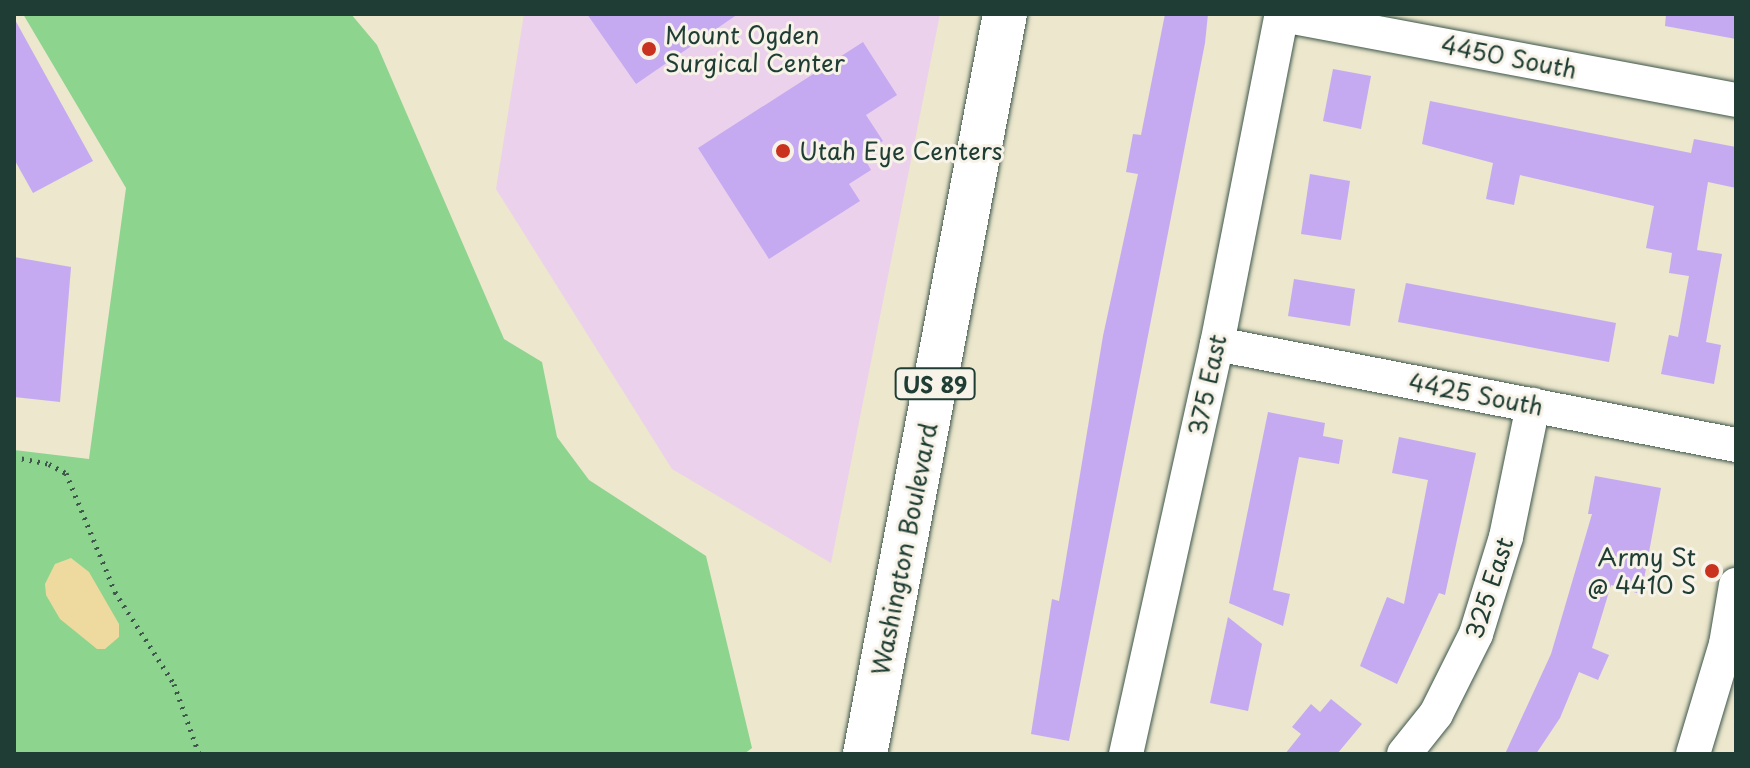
<!DOCTYPE html>
<style>
body{margin:0}
#map{position:relative;width:1750px;height:768px;overflow:hidden;background:#ece7cd;font-family:"Playpen Sans",sans-serif}
div>[style]{position:absolute}
[style*='--x']{left:calc(var(--x)*1px);top:calc(var(--y)*1px);width:calc(var(--w)*1px);rotate:calc(var(--a)*1deg)}
.built>*{inset:0;background:#ebd1eb}
.green>*{inset:0;background:#8dd48f}
.sand>*{inset:0;background:#eeda9e}
.building>*{inset:0;background:#c5aaf2}
.path>*{height:5px;margin-top:-2.5px;transform-origin:0;background:repeating-linear-gradient(90deg,#3e564b 0 2px,transparent 0 8px)}
.roads{filter:drop-shadow(0 0 2px #3e564b) drop-shadow(0 0 2px #3e564b)}
.street>*{height:34px;margin:-17px;padding:0 17px;transform-origin:17px;border-radius:17px;background:#fff}
.primary>*{height:44px;margin:-22px;padding:0 22px;transform-origin:22px;border-radius:22px;background:#fff}
.dots>*{width:22px;height:22px;translate:-50% -50%;box-sizing:border-box;border:4px solid #f7f3e8;border-radius:50%}
span{translate:-50% -50%;white-space:nowrap;text-align:center;line-height:1.15;-webkit-text-stroke:6px #f7f3e8;paint-order:stroke}
.shield-label span{padding:2px 6px;background:#f7f3e8;border:2px solid;border-radius:6px;-webkit-text-stroke-width:0}
.shield-label{font-size:22px;color:#1f3d34;font-weight:700}
.poi-label{font-size:24px;color:#1f3d34}
.left{translate:0 -50%;text-align:left}
.right{translate:-100% -50%;text-align:right}
.street-label{font-size:24px;color:#1f3d34}
.frame{position:absolute;inset:0;border:16px solid #1f3d34;pointer-events:none}
</style>
<div id="map">
<div class="built">
<div style="clip-path:polygon(524px 14px,940px 14px,831px 563px,672px 469px,496px 189px)"></div>
</div>
<div class="green">
<div style="clip-path:polygon(23px 14px,351px 14px,377px 45px,504px 339px,542px 362px,557px 437px,589px 480px,706px 556px,752px 748px,744px 754px,14px 754px,14px 450px,89px 459px,126px 188px)"></div>
</div>
<div class="sand">
<div style="clip-path:polygon(71px 558px,89px 572px,119px 624px,119px 637px,105px 649px,97px 649px,60px 619px,46px 595px,45px 584px,55px 564px)"></div>
</div>
<div class="building">
<div style="clip-path:polygon(587px 14px,738px 14px,636px 84px)"></div>
<div style="clip-path:polygon(1165px 14px,1208px 14px,1205px 43px,1069px 741px,1031px 734px,1052px 599px,1059px 601px,1103px 336px,1138px 174px,1126px 172px,1133px 134px,1141px 135px)"></div>
<div style="clip-path:polygon(1666px 14px,1736px 14px,1736px 39px,1665px 26px)"></div>
<div style="clip-path:polygon(14px 18px,93px 161px,33px 193px,14px 159px)"></div>
<div style="clip-path:polygon(863px 42px,897px 95px,866px 115px,883px 141px,862px 154px,871px 170px,849px 184px,860px 201px,769px 259px,698px 148px)"></div>
<div style="clip-path:polygon(1333px 69px,1371px 76px,1361px 129px,1323px 121px)"></div>
<div style="clip-path:polygon(1430px 101px,1691px 153px,1694px 139px,1736px 147px,1736px 188px,1708px 182px,1697px 250px,1722px 254px,1706px 342px,1721px 345px,1714px 384px,1661px 374px,1669px 335px,1678px 337px,1689px 276px,1669px 273px,1672px 253px,1646px 248px,1654px 206px,1520px 175px,1514px 205px,1486px 199px,1493px 163px,1422px 144px)"></div>
<div style="clip-path:polygon(1310px 174px,1350px 181px,1341px 240px,1301px 234px)"></div>
<div style="clip-path:polygon(14px 257px,71px 267px,60px 402px,14px 397px)"></div>
<div style="clip-path:polygon(1294px 279px,1355px 289px,1350px 326px,1288px 316px)"></div>
<div style="clip-path:polygon(1406px 283px,1616px 323px,1609px 362px,1398px 322px)"></div>
<div style="clip-path:polygon(1268px 412px,1325px 423px,1323px 436px,1343px 440px,1339px 464px,1299px 457px,1273px 590px,1290px 594px,1283px 626px,1229px 603px)"></div>
<div style="clip-path:polygon(1399px 437px,1476px 453px,1445px 595px,1439px 593px,1397px 684px,1360px 666px,1387px 597px,1404px 604px,1428px 480px,1392px 473px)"></div>
<div style="clip-path:polygon(1595px 476px,1661px 488px,1644px 579px,1637px 593px,1611px 585px,1592px 648px,1609px 655px,1598px 680px,1579px 672px,1560px 718px,1536px 754px,1505px 754px,1551px 654px,1592px 514px,1588px 514px)"></div>
<div style="clip-path:polygon(1228px 617px,1262px 644px,1248px 711px,1210px 703px)"></div>
<div style="clip-path:polygon(1331px 699px,1362px 724px,1337px 754px,1285px 754px,1301px 734px,1292px 727px,1311px 704px,1320px 712px)"></div>
</div>
<div class="path">
<div style="--x:14;--y:457;--w:36;--a:11"></div>
<div style="--x:49;--y:464;--w:19;--a:28"></div>
<div style="--x:66;--y:473;--w:129;--a:67.6"></div>
<div style="--x:115;--y:592;--w:109;--a:57.3"></div>
<div style="--x:174;--y:684;--w:74;--a:70.3"></div>
</div>
<div class="roads">
<div class="street">
<div style="--x:1282;--y:15;--w:462;--a:10.6"></div>
<div style="--x:1217;--y:344;--w:529;--a:11.01"></div>
<div style="--x:1126;--y:754;--w:420;--a:-77.5"></div>
<div style="--x:1217;--y:344;--w:336;--a:-78.9"></div>
<div style="--x:1404;--y:754;--w:51;--a:-51.3"></div>
<div style="--x:1436;--y:714;--w:89;--a:-63.4"></div>
<div style="--x:1476;--y:634;--w:102;--a:-72.8"></div>
<div style="--x:1506;--y:537;--w:135;--a:-78.4"></div>
<div style="--x:1693;--y:754;--w:115;--a:-73.3"></div>
<div style="--x:1726;--y:644;--w:60;--a:-80.4"></div>
</div>
<div class="primary">
<div style="--x:865;--y:754;--w:753;--a:-79.29"></div>
</div>
</div>
<div class="dots">
<div style="left:649px;top:49px;background:#c8321e"></div>
<div style="left:783px;top:151px;background:#c8321e"></div>
<div style="left:1712px;top:571px;background:#c8321e"></div>
</div>
<div class="shield-label">
<span style="left:935px;top:384px">US 89</span>
</div>
<div class="poi-label">
<span class="left" style="left:665px;top:49px">Mount Ogden<br>Surgical Center</span>
<span class="left" style="left:799px;top:151px">Utah Eye Centers</span>
<span class="right" style="left:1696px;top:571px">Army St<br>@ 4410 S</span>
</div>
<div class="street-label">
<span style="left:1509px;top:57px;rotate:11deg">4450 South</span>
<span style="left:1207px;top:385px;rotate:-78deg">375 East</span>
<span style="left:1476px;top:394px;rotate:11deg">4425 South</span>
<span style="left:904px;top:549px;rotate:-79deg">Washington Boulevard</span>
<span style="left:1489px;top:588px;rotate:-72deg">325 East</span>
</div>
<div class="frame"></div>
</div>
